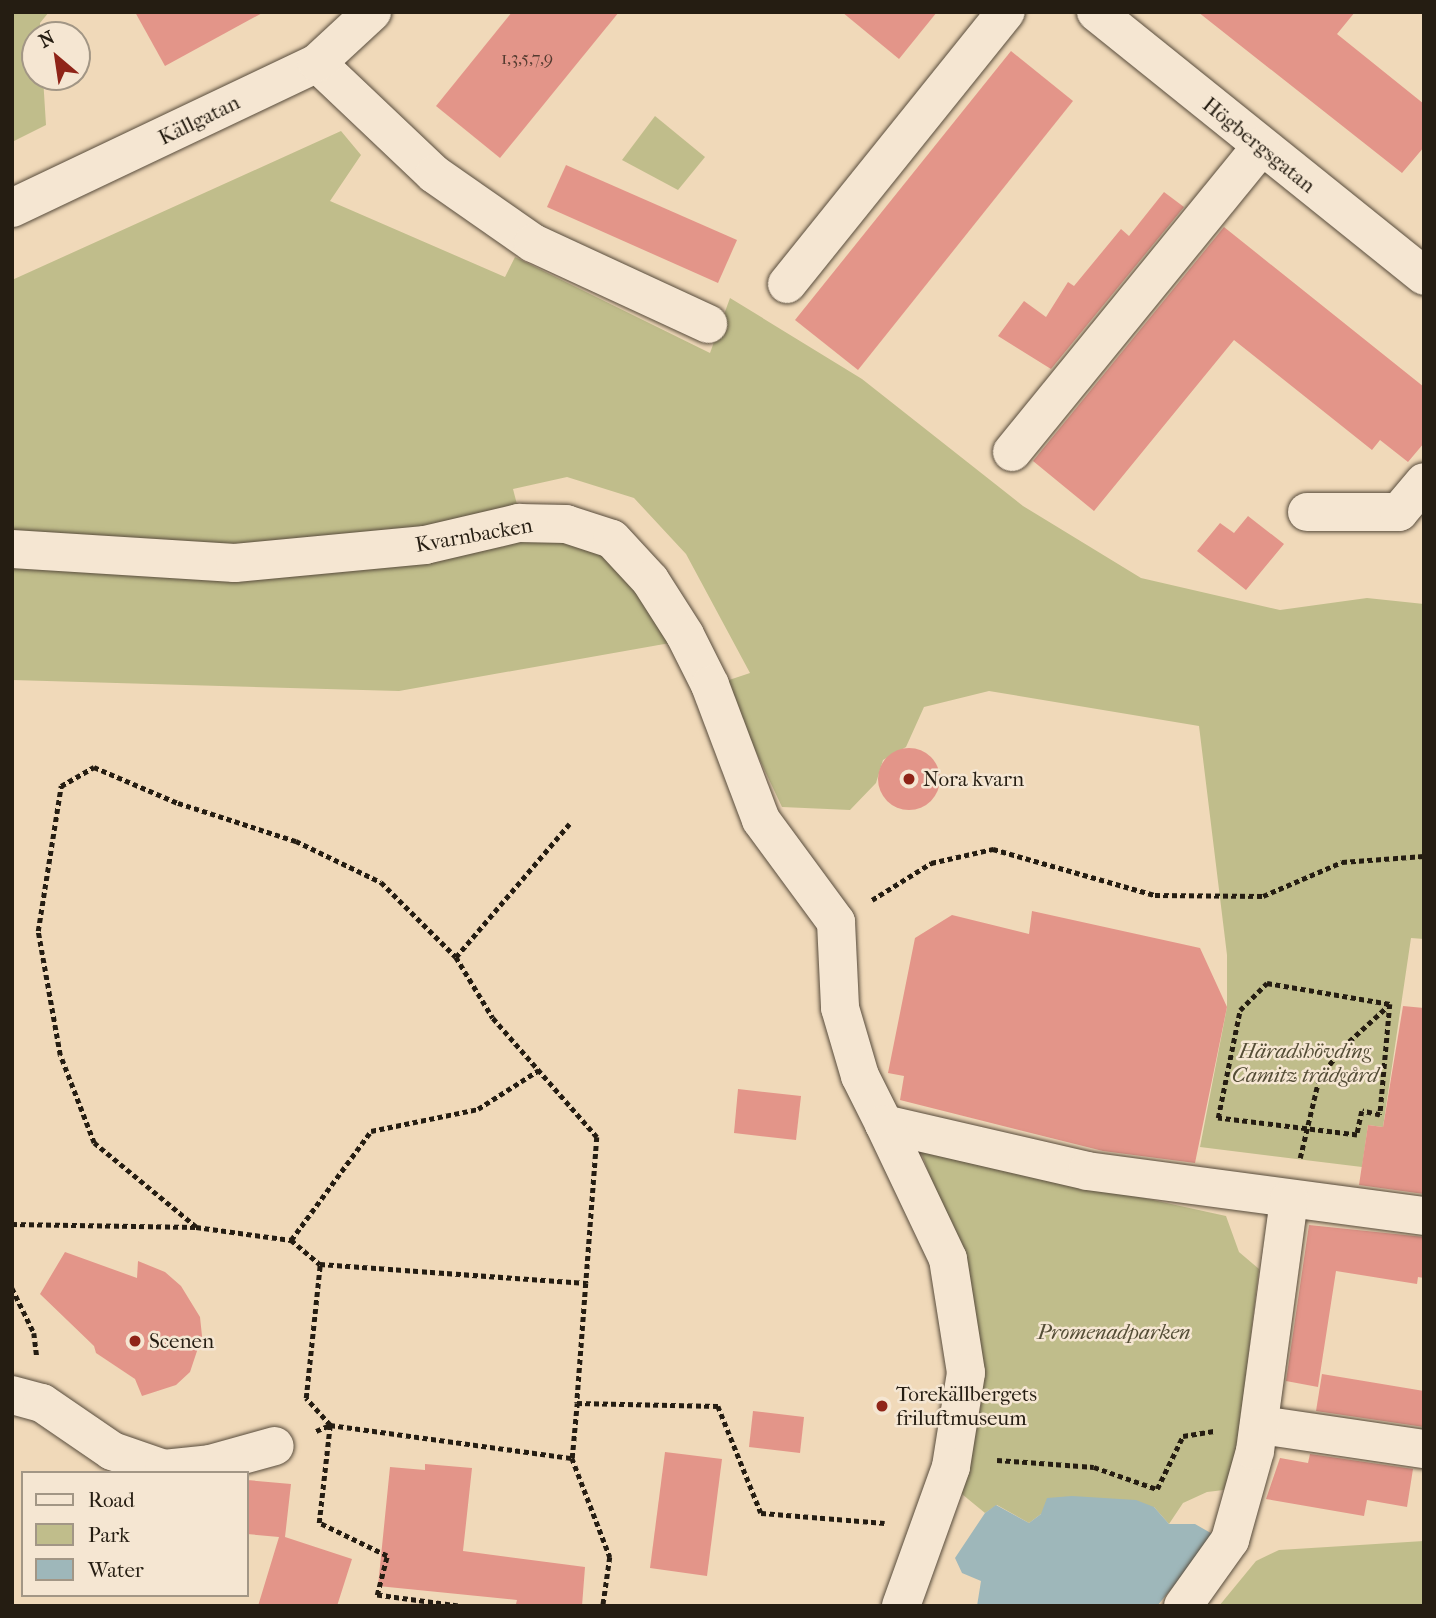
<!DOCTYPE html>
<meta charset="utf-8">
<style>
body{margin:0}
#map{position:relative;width:1436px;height:1618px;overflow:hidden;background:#f0d9b9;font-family:"IM FELL French Canon",serif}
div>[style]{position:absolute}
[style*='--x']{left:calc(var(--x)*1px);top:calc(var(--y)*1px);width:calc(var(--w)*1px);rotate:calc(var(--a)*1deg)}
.green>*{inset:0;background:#c0bd8b}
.water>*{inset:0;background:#9eb7ba}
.building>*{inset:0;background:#e39589}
.round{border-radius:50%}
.path>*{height:4.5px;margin-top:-2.25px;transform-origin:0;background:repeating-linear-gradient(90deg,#251d12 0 5px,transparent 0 8.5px)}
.roads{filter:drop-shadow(0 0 2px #584c3c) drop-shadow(0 0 2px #584c3c)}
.minor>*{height:38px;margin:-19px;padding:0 19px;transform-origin:19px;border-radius:19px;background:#f5e6d2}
.dots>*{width:19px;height:19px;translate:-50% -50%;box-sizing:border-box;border:4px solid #f5e6d2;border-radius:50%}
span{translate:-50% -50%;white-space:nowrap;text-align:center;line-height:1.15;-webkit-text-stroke:5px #f5e6d2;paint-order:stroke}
.number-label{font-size:18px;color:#543b30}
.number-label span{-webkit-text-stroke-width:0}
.street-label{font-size:21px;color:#251d12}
.poi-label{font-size:21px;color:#251d12}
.left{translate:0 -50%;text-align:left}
.park-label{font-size:21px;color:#544d36;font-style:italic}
.frame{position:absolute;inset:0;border:14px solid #251d12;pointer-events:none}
.legend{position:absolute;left:21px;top:1471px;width:228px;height:126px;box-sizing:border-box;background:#f5e6d2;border:2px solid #a29685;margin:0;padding:9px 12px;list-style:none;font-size:21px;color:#251d12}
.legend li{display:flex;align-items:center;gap:14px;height:35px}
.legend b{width:35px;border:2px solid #a29685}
.north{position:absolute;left:21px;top:21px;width:70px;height:70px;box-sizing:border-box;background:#f5e6d2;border:2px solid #a29685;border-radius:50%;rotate:331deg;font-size:19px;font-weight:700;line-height:28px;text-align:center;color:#251d12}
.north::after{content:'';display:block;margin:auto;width:24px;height:32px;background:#8f2418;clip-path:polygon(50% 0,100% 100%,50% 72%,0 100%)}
</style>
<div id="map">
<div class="green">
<div style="clip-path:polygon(12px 12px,49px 12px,40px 23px,40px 35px,35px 35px,35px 77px,43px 77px,46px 125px,12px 142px)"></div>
<div style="clip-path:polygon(655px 116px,705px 157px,678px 190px,622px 160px)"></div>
<div style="clip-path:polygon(341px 131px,361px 155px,330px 201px,505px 277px,515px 257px,710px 353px,730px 298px,862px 379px,1023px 506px,1141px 578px,1280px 610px,1367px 598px,1424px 604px,1424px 939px,1411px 938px,1383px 1127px,1368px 1125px,1362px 1167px,1200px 1147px,1227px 1007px,1227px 955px,1199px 726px,989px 691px,924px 707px,906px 747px,883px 760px,876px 783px,850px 810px,782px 807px,723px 682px,750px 673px,686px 554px,634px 498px,567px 477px,513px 489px,520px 516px,604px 552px,642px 591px,670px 643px,399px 691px,12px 680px,12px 280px)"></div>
<div style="clip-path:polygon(920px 1149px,1226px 1216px,1239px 1252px,1259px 1269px,1232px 1489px,1207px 1492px,1183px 1503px,1169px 1524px,1154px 1507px,1041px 1514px,1029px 1523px,997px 1505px,985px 1513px,957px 1490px,972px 1452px,983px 1394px,973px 1294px)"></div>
<div style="clip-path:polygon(1424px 1541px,1424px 1606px,1219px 1606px,1256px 1561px,1279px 1550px)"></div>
</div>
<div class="water">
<div style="clip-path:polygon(1072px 1496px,1136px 1500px,1154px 1507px,1169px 1524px,1195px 1524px,1216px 1536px,1157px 1606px,977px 1606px,981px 1581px,962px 1573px,955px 1558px,985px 1513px,996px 1505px,1029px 1523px,1041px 1514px,1047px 1498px)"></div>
</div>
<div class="building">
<div style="clip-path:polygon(135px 12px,264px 12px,165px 66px)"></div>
<div style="clip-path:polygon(512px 12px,619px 12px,500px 158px,436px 106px)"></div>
<div style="clip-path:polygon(842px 12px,937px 12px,899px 59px)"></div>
<div style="clip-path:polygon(1198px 12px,1355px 12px,1337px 34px,1424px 104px,1424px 147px,1402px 173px)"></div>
<div style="clip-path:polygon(1011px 51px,1073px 101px,858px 370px,795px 320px)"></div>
<div style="clip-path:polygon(566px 165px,737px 240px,718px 283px,547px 207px)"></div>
<div style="clip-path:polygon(1164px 192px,1184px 207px,1051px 369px,998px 336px,1024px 301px,1046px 317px,1068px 282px,1074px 286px,1121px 229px,1129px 236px)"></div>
<div style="clip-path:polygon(1224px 227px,1424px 387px,1424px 443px,1408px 462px,1380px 440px,1372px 450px,1234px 340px,1094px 511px,1033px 461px)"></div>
<div style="clip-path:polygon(1248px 516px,1284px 544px,1246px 590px,1197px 551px,1220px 523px,1234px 533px)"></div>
<div class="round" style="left:878px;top:748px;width:62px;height:62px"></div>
<div style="clip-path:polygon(1032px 911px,1200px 948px,1227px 1007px,1195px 1163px,1103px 1151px,900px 1100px,904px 1076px,888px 1073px,915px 938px,952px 915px,1029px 934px)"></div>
<div style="clip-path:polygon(1403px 1006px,1424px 1008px,1424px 1194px,1359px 1185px,1368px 1125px,1383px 1127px)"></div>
<div style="clip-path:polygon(738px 1089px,801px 1096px,796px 1140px,734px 1133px)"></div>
<div style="clip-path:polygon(1309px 1225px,1424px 1237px,1424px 1278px,1418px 1277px,1417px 1284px,1336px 1271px,1318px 1387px,1286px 1381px)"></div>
<div style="clip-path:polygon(65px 1252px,137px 1278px,138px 1261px,165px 1272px,181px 1286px,200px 1317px,202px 1336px,190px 1372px,176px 1385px,142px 1396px,135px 1379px,96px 1353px,94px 1346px,40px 1294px)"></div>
<div style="clip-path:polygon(1322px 1374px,1424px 1391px,1424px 1427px,1316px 1411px)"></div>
<div style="clip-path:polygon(753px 1411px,804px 1417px,800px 1453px,749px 1447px)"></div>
<div style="clip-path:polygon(665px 1452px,722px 1459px,707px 1576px,650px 1568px)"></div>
<div style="clip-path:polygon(1310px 1454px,1413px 1469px,1407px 1507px,1367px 1500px,1364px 1516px,1266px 1499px,1280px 1458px,1308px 1463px)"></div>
<div style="clip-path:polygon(425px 1464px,472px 1468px,463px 1551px,585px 1567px,582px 1606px,516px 1604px,517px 1600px,378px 1586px,390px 1467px,425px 1470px)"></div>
<div style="clip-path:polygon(247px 1480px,291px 1484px,285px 1537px,352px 1559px,337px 1606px,258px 1606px,279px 1537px,247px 1534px)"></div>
</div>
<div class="path">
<div style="--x:872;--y:900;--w:70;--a:-32.1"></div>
<div style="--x:931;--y:863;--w:64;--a:-12.7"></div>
<div style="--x:993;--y:849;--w:168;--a:15.9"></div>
<div style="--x:1155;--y:895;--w:108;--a:0.5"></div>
<div style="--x:1263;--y:896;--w:86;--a:-23.3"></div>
<div style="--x:1342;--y:862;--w:82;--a:-4.2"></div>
<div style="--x:456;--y:957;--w:175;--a:-49.6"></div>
<div style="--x:1267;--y:983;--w:125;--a:9.7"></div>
<div style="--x:1390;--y:1004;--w:111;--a:95.1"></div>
<div style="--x:1380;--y:1115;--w:18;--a:-167"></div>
<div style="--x:1362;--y:1111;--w:25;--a:102"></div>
<div style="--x:1357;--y:1135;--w:140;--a:-173"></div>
<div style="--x:1218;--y:1118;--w:110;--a:-78.5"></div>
<div style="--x:1240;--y:1010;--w:38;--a:-45"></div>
<div style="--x:1300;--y:1158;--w:82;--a:-76.6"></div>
<div style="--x:1319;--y:1078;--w:39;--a:-52"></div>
<div style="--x:1343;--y:1047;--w:62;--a:-42.4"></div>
<div style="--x:12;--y:1224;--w:184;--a:0.9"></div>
<div style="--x:196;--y:1227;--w:96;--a:7.8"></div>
<div style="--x:291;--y:1240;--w:38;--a:40"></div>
<div style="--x:196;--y:1227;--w:132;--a:-140.5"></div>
<div style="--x:94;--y:1143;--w:94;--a:-111.1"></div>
<div style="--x:60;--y:1055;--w:126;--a:-100.1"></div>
<div style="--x:38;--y:931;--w:147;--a:-81"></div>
<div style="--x:61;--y:786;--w:38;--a:-30"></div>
<div style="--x:94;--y:767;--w:91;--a:23.2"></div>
<div style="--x:178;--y:803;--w:124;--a:17.9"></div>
<div style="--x:296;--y:841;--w:94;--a:25.8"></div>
<div style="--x:381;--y:882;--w:106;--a:45"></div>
<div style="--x:456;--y:957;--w:71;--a:58.8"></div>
<div style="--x:493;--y:1018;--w:158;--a:48.8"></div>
<div style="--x:597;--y:1137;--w:146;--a:94.3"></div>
<div style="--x:291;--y:1240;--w:135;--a:-53.7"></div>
<div style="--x:371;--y:1131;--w:109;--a:-11.6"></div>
<div style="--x:478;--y:1109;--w:72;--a:-32.6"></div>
<div style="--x:12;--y:1288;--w:50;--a:63.9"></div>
<div style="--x:34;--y:1333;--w:24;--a:83"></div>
<div style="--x:316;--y:1431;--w:15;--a:-23"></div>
<div style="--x:330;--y:1425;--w:244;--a:7.8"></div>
<div style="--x:572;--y:1458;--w:55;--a:-84.8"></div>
<div style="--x:577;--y:1403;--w:141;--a:1.2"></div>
<div style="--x:718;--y:1406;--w:115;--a:68.1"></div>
<div style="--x:761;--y:1513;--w:124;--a:4.6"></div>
<div style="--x:572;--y:1458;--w:106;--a:69"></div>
<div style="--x:610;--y:1557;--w:49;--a:98.1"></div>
<div style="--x:997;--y:1460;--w:97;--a:4.1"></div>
<div style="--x:1094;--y:1467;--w:67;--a:19.2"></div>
<div style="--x:1157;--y:1489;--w:59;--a:-63.9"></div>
<div style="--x:1183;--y:1436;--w:33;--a:-9"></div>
<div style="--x:458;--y:1606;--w:82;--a:-172.3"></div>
<div style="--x:377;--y:1595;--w:40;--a:-75.6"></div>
<div style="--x:387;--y:1556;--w:76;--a:-154.1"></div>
<div style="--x:319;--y:1523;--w:99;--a:-83.6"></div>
<div style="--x:330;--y:1425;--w:36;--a:-132"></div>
<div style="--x:306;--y:1398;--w:135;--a:-84"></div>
<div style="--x:320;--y:1264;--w:267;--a:4.1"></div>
<div style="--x:586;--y:1283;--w:120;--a:94.3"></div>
</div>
<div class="roads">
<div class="minor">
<div style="--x:1096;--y:12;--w:421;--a:38.8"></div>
<div style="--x:317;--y:63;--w:161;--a:43.5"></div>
<div style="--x:434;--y:174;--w:121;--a:34.9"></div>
<div style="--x:533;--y:243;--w:193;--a:24.8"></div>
<div style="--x:12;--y:208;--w:338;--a:-25.4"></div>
<div style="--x:317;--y:63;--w:75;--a:-42.8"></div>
<div style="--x:787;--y:284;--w:349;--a:-51.2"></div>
<div style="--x:1012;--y:452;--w:394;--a:-50.8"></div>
<div style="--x:1307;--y:512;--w:92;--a:0"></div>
<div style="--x:1399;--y:512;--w:39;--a:-50"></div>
<div style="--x:12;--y:549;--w:223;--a:3.6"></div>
<div style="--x:235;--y:563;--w:191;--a:-5.4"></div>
<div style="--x:425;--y:545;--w:97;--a:-13.2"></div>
<div style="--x:519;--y:523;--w:47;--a:1.2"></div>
<div style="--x:566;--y:524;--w:48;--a:18.1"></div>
<div style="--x:612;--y:539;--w:56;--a:47.2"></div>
<div style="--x:650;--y:580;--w:65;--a:57.5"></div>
<div style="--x:685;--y:635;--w:56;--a:63.4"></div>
<div style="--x:710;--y:685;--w:144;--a:69.3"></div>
<div style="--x:761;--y:820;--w:127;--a:53.7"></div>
<div style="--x:836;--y:922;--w:86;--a:87.3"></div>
<div style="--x:840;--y:1008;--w:71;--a:73.6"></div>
<div style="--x:860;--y:1076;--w:54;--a:63.4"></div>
<div style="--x:884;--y:1124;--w:208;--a:13"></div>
<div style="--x:1087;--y:1171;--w:340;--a:7.6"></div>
<div style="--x:884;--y:1124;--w:149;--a:64.6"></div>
<div style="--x:948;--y:1259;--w:115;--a:81"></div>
<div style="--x:966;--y:1373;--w:95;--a:99.1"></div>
<div style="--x:951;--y:1467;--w:148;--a:109.8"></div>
<div style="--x:12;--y:1395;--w:31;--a:15"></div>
<div style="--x:42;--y:1403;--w:85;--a:34.4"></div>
<div style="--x:112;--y:1451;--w:55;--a:19.1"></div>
<div style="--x:164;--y:1469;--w:46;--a:-6.2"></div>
<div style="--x:210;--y:1464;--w:67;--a:-15.5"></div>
<div style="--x:1261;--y:1425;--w:165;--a:8.4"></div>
<div style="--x:1183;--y:1606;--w:81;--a:-54.5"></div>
<div style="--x:1230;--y:1540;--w:92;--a:-74.3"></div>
<div style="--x:1255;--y:1451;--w:254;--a:-82.3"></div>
</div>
</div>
<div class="dots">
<div style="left:909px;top:779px;background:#8f2418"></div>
<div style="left:135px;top:1341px;background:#8f2418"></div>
<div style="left:882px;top:1406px;background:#8f2418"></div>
</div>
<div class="number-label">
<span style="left:527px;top:59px">1,3,5,7,9</span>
</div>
<div class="street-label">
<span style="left:199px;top:120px;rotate:-26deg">Källgatan</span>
<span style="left:1259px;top:145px;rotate:39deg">Högbergsgatan</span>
<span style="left:474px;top:535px;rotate:-10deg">Kvarnbacken</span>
</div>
<div class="poi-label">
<span class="left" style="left:923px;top:779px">Nora kvarn</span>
<span class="left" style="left:149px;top:1341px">Scenen</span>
<span class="left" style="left:896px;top:1406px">Torekällbergets<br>friluftmuseum</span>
</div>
<div class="park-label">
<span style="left:1305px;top:1063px">Häradshövding<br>Camitz trädgård</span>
<span style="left:1114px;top:1332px">Promenadparken</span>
</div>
<div class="frame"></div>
<ul class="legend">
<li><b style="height:9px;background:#f5e6d2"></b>Road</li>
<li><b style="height:19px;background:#c0bd8b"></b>Park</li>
<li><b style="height:19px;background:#9eb7ba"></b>Water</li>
</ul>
<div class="north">N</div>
</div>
